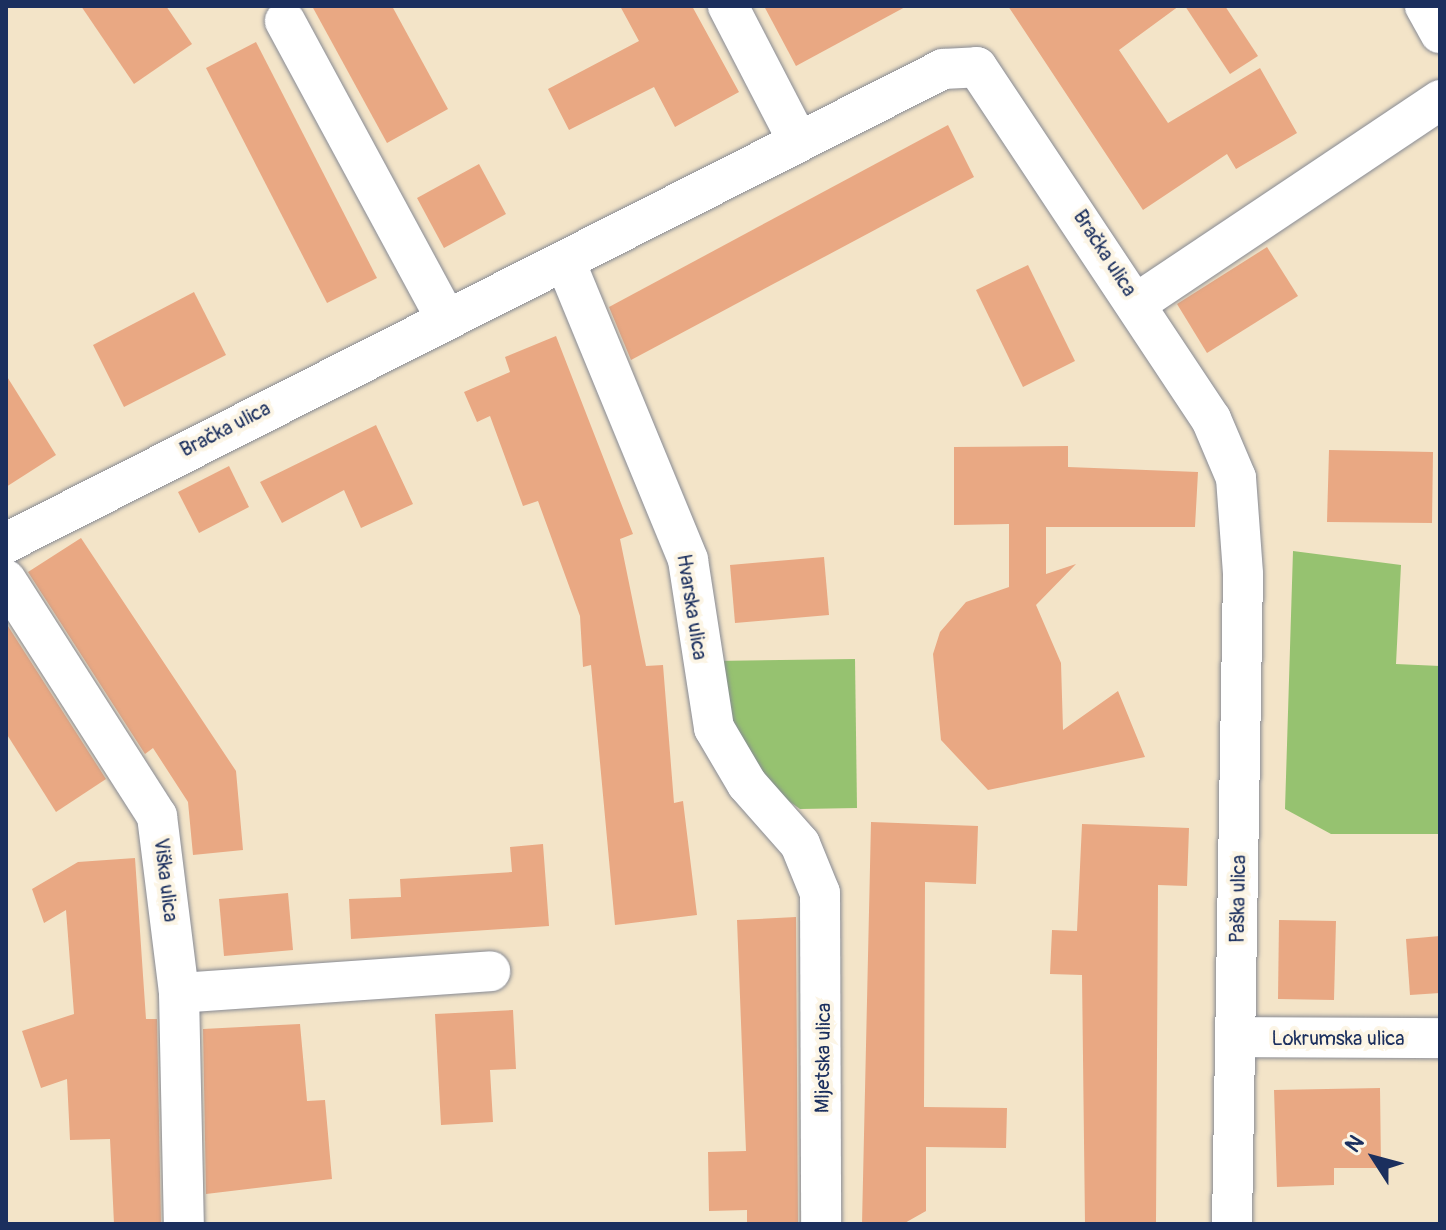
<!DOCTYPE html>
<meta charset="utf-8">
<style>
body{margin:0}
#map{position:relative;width:1446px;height:1230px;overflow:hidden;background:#f3e4c8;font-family:Pangolin,sans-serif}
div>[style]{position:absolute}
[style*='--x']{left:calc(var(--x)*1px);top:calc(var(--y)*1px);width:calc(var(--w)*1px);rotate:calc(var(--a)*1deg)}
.green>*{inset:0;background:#96c270}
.building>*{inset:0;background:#e9a883}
.roads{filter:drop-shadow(0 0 2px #878a93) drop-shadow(0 0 2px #878a93)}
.minor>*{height:40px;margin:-20px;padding:0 20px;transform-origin:20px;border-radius:20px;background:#fff}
span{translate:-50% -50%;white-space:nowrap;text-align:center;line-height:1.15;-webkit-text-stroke:8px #fcf5e5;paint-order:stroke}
.street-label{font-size:20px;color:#1b2f5e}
.frame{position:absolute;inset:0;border:8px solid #1b2f5e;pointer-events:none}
.north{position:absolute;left:1334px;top:1118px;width:80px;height:80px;-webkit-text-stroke:6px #fcf5e5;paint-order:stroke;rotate:306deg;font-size:22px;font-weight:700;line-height:32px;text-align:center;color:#1b2f5e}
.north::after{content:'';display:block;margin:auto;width:28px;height:36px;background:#1b2f5e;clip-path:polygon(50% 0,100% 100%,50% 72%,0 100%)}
</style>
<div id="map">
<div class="green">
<div style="clip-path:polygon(1293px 551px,1401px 565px,1396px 664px,1440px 666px,1440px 834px,1331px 834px,1285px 809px)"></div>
<div style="clip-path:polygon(855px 659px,857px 808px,800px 809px,758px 779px,733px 742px,714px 661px)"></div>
</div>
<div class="building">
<div style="clip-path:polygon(81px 6px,166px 6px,192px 44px,134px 84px)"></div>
<div style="clip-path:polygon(312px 6px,392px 6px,448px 109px,387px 143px)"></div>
<div style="clip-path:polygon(620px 6px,692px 6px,739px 92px,675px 127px,654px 87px,569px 130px,548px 89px,639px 41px)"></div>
<div style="clip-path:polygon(764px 6px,907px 6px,796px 66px)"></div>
<div style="clip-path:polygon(1008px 6px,1179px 6px,1119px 50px,1168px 123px,1260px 68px,1297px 133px,1236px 169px,1227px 154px,1143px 210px)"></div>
<div style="clip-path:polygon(1185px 6px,1225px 6px,1258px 56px,1230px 74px)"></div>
<div style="clip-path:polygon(256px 42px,377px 278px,327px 303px,206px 68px)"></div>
<div style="clip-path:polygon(948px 125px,974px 177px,631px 360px,609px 307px)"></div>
<div style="clip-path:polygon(479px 164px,506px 214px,444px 248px,417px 198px)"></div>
<div style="clip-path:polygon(1267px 247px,1298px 296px,1207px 353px,1177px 304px)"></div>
<div style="clip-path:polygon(1028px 265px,1075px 361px,1023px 387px,976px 290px)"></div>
<div style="clip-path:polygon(194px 292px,226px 355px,124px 407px,93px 345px)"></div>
<div style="clip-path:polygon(556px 336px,633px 534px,620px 539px,646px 666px,663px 665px,674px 803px,683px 801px,697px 915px,615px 925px,591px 665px,583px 667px,580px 616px,538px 501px,523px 506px,490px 416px,477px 422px,464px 392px,510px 372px,505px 357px)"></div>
<div style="clip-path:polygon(6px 375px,56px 455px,6px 487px)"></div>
<div style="clip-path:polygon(376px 425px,413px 504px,361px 528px,344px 490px,282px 523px,260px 482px)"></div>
<div style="clip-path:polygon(1068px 446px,1068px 467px,1198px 472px,1195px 527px,1046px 527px,1046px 574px,1076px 564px,1036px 605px,1061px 663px,1063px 730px,1118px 691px,1145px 757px,988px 790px,941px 740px,933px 654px,940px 632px,966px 602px,1009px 587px,1009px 524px,954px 525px,954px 447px)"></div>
<div style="clip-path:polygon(1329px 450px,1433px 452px,1432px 523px,1327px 522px)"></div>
<div style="clip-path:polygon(229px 466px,249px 507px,199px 533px,178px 492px)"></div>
<div style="clip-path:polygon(81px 538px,236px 771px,243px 850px,193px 855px,188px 802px,153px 748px,145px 754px,28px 572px)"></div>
<div style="clip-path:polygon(824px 557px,829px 615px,735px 623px,730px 565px)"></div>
<div style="clip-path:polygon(6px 623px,106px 779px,56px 812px,6px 733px)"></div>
<div style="clip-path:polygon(871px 822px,978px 826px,976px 884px,925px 882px,924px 1107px,1007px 1108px,1006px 1148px,926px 1147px,926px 1211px,903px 1224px,862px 1224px)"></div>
<div style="clip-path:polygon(1082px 824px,1189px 828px,1187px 886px,1158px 885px,1156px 1224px,1085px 1224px,1082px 975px,1050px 974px,1052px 930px,1077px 931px)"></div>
<div style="clip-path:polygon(543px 844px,549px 926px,351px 939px,349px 899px,401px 897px,400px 879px,512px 872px,510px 847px)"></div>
<div style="clip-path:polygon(135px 858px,146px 1019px,157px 1019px,161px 1224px,114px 1224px,110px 1139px,70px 1140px,67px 1079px,41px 1088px,22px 1031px,74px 1014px,66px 910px,44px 923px,32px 889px,78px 862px)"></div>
<div style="clip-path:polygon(288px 893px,293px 950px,224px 956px,219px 899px)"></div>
<div style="clip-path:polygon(796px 917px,798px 1224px,747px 1224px,747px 1210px,709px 1211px,708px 1152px,746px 1151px,737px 920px)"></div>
<div style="clip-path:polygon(1279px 920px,1336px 921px,1334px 1000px,1278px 999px)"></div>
<div style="clip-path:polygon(1440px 936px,1440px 993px,1410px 995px,1406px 939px)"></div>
<div style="clip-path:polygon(513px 1010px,516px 1069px,490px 1070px,493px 1122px,441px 1125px,435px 1014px)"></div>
<div style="clip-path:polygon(300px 1024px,307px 1101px,325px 1100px,332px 1179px,206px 1194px,203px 1029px)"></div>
<div style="clip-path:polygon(1380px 1088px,1381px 1168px,1334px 1168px,1334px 1185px,1277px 1187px,1274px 1090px)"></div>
</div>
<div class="roads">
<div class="minor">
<div style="--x:728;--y:6;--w:152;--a:62.6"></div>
<div style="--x:1425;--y:6;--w:31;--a:61"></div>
<div style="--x:285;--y:21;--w:336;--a:61.6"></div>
<div style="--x:565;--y:261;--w:323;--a:67.6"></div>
<div style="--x:688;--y:560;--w:170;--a:81.2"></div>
<div style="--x:714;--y:728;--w:65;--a:59.5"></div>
<div style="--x:747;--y:784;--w:80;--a:48.5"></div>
<div style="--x:800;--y:844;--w:53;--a:67.8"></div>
<div style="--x:820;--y:893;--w:331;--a:89.8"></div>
<div style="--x:1137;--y:303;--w:365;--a:-33.8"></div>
<div style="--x:6;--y:543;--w:1050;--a:-26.83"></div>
<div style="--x:943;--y:69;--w:34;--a:-3"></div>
<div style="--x:977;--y:67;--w:423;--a:56.4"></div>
<div style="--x:1211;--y:419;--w:64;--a:67"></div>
<div style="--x:1236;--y:478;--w:96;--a:85.8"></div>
<div style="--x:1243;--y:574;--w:650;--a:90.97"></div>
<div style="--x:6;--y:580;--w:280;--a:57.4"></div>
<div style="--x:157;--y:816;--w:178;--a:82.9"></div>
<div style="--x:179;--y:993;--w:231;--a:88.8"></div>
<div style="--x:179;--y:993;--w:312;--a:-4"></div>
<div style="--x:1236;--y:1037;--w:204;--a:0.3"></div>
</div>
</div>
<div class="street-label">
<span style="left:1105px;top:253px;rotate:57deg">Bračka ulica</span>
<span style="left:225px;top:429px;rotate:-27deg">Bračka ulica</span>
<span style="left:692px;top:607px;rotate:81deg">Hvarska ulica</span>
<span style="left:166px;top:880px;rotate:83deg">Viška ulica</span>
<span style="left:1238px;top:899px;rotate:-89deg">Paška ulica</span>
<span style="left:1338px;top:1038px">Lokrumska ulica</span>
<span style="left:823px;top:1058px;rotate:-89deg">Mljetska ulica</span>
</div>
<div class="frame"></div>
<div class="north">N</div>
</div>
